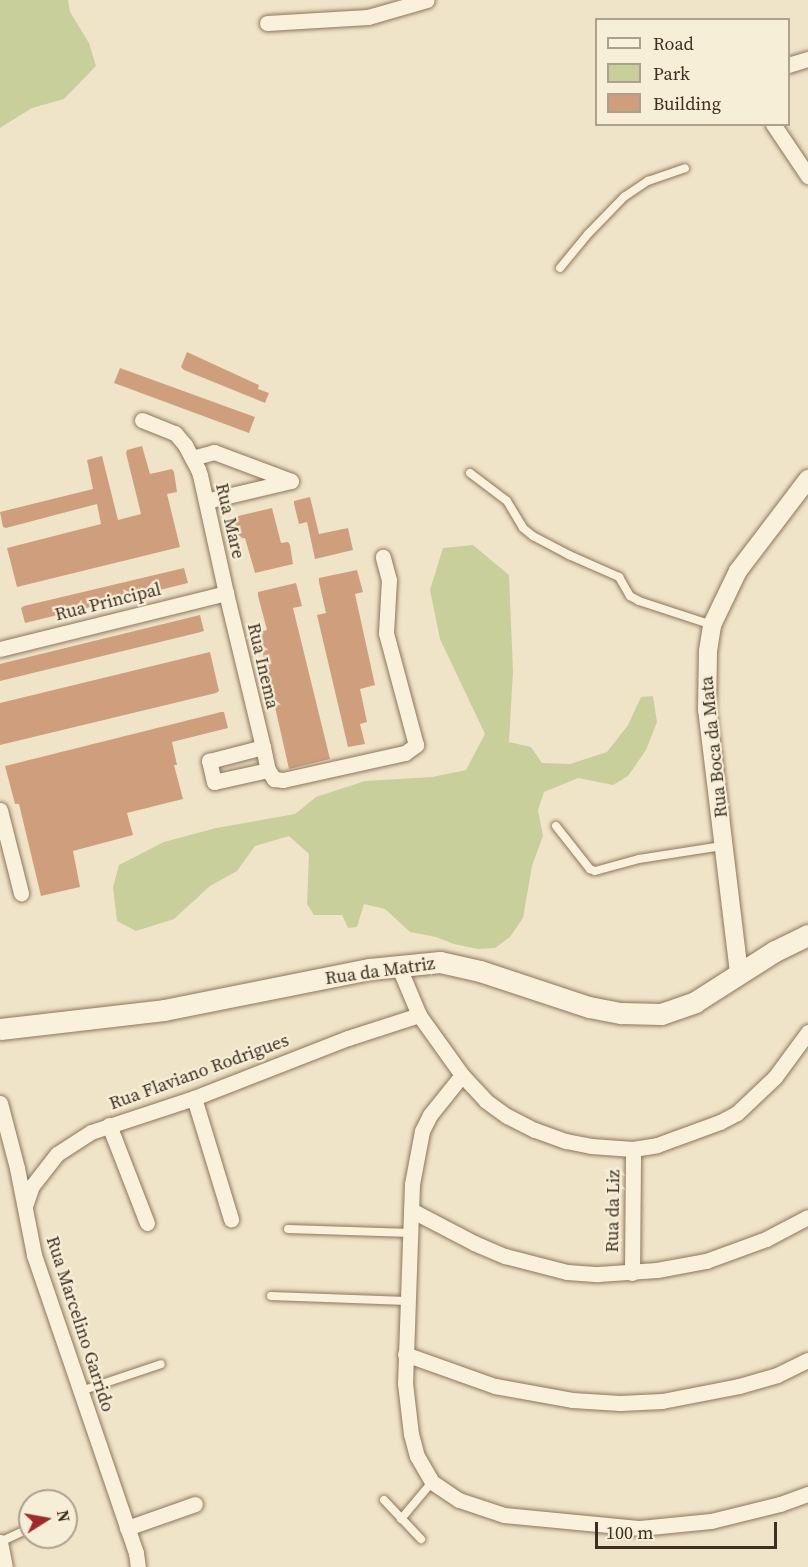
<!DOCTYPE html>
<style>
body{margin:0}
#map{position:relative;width:808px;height:1567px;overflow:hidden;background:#f0e4c8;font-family:"Source Serif 4",serif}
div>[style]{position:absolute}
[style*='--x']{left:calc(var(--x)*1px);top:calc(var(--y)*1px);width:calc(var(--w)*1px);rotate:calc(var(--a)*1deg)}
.green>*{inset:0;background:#c9cf9b}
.building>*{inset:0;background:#cf9f7d}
.roads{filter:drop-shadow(0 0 2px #8d765c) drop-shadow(0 0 2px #8d765c)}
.service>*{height:8px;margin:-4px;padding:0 4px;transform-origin:4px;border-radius:4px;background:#faf1dc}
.minor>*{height:15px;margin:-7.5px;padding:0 7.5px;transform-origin:7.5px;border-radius:7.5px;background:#faf1dc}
.tertiary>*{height:18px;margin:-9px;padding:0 9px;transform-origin:9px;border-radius:9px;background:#faf1dc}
.secondary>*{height:21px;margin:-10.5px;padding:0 10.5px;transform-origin:10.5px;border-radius:10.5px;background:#faf1dc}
span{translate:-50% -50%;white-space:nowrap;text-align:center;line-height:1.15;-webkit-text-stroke:4.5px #f7eed8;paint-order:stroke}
.street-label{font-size:18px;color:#3d2e20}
.legend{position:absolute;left:595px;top:18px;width:195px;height:108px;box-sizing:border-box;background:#f7eed8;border:2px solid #ada18e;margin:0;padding:8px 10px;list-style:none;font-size:18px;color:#3d2e20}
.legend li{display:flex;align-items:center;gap:12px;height:30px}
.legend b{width:30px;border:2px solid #ada18e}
.north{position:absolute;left:18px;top:1489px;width:60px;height:60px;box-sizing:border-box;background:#f7eed8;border:2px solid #ada18e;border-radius:50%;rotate:79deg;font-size:16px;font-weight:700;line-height:24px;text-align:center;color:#3d2e20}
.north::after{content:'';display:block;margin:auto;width:21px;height:27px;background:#9e2a2b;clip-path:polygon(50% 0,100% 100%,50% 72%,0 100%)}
.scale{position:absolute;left:595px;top:1522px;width:182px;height:27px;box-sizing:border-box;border:3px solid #3d2e20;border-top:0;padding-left:8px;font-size:18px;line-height:21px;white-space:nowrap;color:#3d2e20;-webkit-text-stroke:4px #f7eed8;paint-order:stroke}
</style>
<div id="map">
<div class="green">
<div style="clip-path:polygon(0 0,68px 0,70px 12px,89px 43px,96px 66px,64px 99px,32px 108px,0 128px)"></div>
<div style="clip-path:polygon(473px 545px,509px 575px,513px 671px,509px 742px,531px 747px,542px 763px,570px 764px,607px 752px,628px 725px,641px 697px,653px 696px,657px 722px,646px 750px,628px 776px,613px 785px,578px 778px,544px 792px,538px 810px,543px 836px,532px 866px,523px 918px,510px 937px,495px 948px,478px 949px,454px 944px,436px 937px,410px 932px,385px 909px,364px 904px,357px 927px,348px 928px,342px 915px,314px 915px,307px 904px,309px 854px,289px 836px,255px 846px,237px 871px,210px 886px,174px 919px,136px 931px,117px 921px,113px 887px,119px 865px,164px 842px,216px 828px,295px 814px,316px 797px,365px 781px,432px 777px,466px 770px,485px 734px,440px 639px,430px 590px,443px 548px)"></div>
</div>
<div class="building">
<div style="clip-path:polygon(187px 352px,259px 385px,258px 389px,269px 393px,265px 403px,184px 370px,181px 367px)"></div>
<div style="clip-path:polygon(120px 368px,255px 417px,249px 433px,114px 383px)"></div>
<div style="clip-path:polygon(142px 446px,150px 474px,172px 469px,174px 472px,177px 492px,167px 494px,180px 547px,17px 587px,7px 548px,101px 524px,97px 504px,6px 528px,3px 527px,0 512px,93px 489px,87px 460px,102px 456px,118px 520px,141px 514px,126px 453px,127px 450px)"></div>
<div style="clip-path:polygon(310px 497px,319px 534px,348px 528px,353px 550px,315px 559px,307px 522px,299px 524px,294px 504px,294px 501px)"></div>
<div style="clip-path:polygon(272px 508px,281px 543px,288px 542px,290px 545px,293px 564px,255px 573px,245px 538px,239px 539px,237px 536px,234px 517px)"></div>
<div style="clip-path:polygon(184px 568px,188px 583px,25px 623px,21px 608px,24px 606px)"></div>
<div style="clip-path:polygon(357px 570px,363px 592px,355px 594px,375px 685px,360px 689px,367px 722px,360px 724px,365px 744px,348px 747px,317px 615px,326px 613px,319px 582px,319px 578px)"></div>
<div style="clip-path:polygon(296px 583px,302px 606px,293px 608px,330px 759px,289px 769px,259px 636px,259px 632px,267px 630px,258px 596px,258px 592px)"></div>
<div style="clip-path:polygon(200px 615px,204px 631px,201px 632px,0 681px,0 664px)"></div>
<div style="clip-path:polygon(210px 652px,219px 691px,216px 693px,0 745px,0 703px)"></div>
<div style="clip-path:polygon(221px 712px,224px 712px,228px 728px,172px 742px,177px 765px,174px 765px,183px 799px,127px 813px,133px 835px,73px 851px,80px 887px,41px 896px,19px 804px,15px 804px,5px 766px)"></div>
</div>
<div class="roads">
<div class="service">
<div style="--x:560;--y:268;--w:44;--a:-50.5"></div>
<div style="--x:588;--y:234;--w:52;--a:-45.8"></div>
<div style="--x:624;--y:197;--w:29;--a:-34"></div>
<div style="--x:648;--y:181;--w:39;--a:-19"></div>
<div style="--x:470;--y:473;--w:46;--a:37.1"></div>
<div style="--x:507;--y:501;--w:31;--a:59"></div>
<div style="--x:523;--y:528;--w:13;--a:39"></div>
<div style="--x:533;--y:536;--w:41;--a:27.8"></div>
<div style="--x:569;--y:555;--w:55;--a:23.7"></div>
<div style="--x:619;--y:577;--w:22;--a:60"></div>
<div style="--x:630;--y:596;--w:10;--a:29"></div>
<div style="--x:639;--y:601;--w:77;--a:18.2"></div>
<div style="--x:556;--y:826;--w:55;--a:51.7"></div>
<div style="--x:590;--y:869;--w:5;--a:22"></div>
<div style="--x:595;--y:871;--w:46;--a:-15.3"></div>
<div style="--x:639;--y:859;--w:84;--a:-8.9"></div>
<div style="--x:288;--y:1229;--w:123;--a:1.9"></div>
<div style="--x:271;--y:1296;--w:136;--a:2.1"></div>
<div style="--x:81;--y:1391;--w:84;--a:-18.6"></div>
<div style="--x:384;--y:1500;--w:54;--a:46.5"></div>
<div style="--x:401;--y:1519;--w:48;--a:-50"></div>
<div style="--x:0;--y:1542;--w:33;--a:-25"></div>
</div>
<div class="minor">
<div style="--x:267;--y:23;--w:101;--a:-3.4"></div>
<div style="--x:368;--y:17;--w:61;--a:-16.1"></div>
<div style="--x:788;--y:65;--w:21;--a:-17"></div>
<div style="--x:773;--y:124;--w:63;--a:56.1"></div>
<div style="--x:142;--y:420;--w:35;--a:22"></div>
<div style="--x:175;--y:433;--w:16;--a:50"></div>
<div style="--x:185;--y:445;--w:27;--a:62"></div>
<div style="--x:198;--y:469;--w:6;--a:72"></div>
<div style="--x:200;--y:475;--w:121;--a:77.6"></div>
<div style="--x:226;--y:593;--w:158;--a:76.5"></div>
<div style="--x:263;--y:747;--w:24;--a:78"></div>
<div style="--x:268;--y:770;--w:55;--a:167.5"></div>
<div style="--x:214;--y:782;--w:22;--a:-103"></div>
<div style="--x:209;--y:761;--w:56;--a:-14.5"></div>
<div style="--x:192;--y:458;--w:23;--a:-15"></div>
<div style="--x:214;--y:452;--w:82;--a:20.6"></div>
<div style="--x:291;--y:481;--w:87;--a:166.8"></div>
<div style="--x:0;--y:649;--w:233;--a:-13.9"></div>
<div style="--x:268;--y:770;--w:11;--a:56"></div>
<div style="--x:274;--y:779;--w:9;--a:6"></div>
<div style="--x:283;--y:780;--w:125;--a:-12.5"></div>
<div style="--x:405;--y:753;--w:14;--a:-36"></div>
<div style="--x:416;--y:745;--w:116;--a:-105"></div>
<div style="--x:386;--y:633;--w:53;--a:-86.8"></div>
<div style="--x:389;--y:580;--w:24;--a:-105"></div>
<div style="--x:0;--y:810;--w:86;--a:75.8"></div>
<div style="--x:398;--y:965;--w:54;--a:67.2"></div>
<div style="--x:419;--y:1015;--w:74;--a:54.4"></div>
<div style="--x:462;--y:1075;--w:35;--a:47"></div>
<div style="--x:486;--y:1101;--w:26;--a:36"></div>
<div style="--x:507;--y:1116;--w:31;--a:27"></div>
<div style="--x:535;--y:1130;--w:33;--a:20"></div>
<div style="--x:566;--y:1141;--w:25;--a:11"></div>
<div style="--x:591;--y:1146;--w:42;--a:4.1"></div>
<div style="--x:633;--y:1149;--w:24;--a:-9"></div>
<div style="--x:657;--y:1145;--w:67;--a:-20.1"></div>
<div style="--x:720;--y:1122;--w:19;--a:-28"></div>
<div style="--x:737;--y:1113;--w:52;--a:-43.5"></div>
<div style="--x:775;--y:1077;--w:56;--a:-53.7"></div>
<div style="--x:462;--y:1075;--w:51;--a:128.7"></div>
<div style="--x:430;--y:1115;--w:18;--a:117"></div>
<div style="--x:422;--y:1131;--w:54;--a:100.7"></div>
<div style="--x:412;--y:1184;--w:199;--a:92"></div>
<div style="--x:405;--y:1383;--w:51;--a:83.3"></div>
<div style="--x:411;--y:1434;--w:23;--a:75"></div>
<div style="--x:417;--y:1456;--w:30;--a:60"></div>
<div style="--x:432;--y:1482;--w:32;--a:34"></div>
<div style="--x:459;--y:1500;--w:47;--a:18.4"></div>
<div style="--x:504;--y:1515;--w:137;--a:5.5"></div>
<div style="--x:640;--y:1528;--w:71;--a:-5.6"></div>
<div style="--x:711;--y:1521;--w:71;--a:-13.8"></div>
<div style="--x:780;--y:1504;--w:30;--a:-20"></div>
<div style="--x:194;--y:1098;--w:127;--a:73"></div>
<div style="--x:0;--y:1103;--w:67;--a:75.3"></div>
<div style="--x:17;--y:1168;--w:89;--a:78.9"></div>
<div style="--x:34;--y:1255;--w:315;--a:71.1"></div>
<div style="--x:136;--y:1553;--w:14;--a:82"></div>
<div style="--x:109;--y:1125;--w:105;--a:68.8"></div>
<div style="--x:25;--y:1206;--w:21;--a:-71"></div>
<div style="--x:32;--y:1186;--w:41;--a:-52"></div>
<div style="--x:57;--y:1154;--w:40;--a:-32.9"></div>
<div style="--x:91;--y:1132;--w:108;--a:-18.3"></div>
<div style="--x:194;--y:1098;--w:165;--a:-21.3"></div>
<div style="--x:348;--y:1038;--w:75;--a:-17.9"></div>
<div style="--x:411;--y:1210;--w:71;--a:27.6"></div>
<div style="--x:474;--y:1243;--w:34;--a:23"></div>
<div style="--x:505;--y:1256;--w:64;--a:14.5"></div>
<div style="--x:567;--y:1272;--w:31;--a:4"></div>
<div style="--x:598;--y:1274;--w:59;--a:-3.9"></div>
<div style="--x:657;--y:1270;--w:50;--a:-10.4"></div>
<div style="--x:706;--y:1261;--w:64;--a:-20.1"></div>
<div style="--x:766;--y:1239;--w:47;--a:-27.6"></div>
<div style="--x:632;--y:1273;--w:124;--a:-89.5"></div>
<div style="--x:405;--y:1354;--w:96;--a:19.6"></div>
<div style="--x:495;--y:1386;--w:78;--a:10.3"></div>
<div style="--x:572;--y:1400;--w:48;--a:3.6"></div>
<div style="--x:620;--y:1403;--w:42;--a:-2.7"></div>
<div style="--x:662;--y:1401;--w:78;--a:-11"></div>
<div style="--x:739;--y:1386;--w:40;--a:-16"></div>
<div style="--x:777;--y:1375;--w:34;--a:-26"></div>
<div style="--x:127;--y:1528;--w:72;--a:-19.4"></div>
<div style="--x:0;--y:1542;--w:25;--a:79"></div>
</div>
<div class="tertiary">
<div style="--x:739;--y:973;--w:265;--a:-96.9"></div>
<div style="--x:707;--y:710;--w:59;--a:-89"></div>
<div style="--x:708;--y:651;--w:26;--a:-81"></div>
<div style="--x:712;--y:625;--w:60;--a:-64.3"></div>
<div style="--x:738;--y:571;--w:116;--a:-52.7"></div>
</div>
<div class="secondary">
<div style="--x:0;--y:1029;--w:165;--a:-6.6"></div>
<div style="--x:164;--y:1010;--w:210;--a:-11.3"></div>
<div style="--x:370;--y:969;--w:70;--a:-5.7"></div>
<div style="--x:440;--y:962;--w:41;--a:12.7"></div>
<div style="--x:480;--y:971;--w:115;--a:18.3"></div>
<div style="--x:589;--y:1007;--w:33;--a:11"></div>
<div style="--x:621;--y:1013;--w:40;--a:1.4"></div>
<div style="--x:661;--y:1014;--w:36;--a:-19"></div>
<div style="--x:695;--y:1002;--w:95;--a:-32.5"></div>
<div style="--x:775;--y:951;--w:37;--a:-26"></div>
</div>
</div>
<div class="street-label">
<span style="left:230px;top:521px;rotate:77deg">Rua Mare</span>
<span style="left:108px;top:602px;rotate:-14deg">Rua Principal</span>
<span style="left:263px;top:666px;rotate:77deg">Rua Inema</span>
<span style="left:714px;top:747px;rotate:-96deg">Rua Boca da Mata</span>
<span style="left:380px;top:971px;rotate:-8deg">Rua da Matriz</span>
<span style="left:199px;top:1072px;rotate:-20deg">Rua Flaviano Rodrigues</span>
<span style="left:613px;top:1211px;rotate:-89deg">Rua da Liz</span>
<span style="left:80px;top:1324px;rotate:72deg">Rua Marcelino Garrido</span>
</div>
<ul class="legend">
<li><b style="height:8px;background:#faf1dc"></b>Road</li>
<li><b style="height:16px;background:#c9cf9b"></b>Park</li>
<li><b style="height:16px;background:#cf9f7d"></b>Building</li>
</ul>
<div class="north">N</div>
<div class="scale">100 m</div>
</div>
